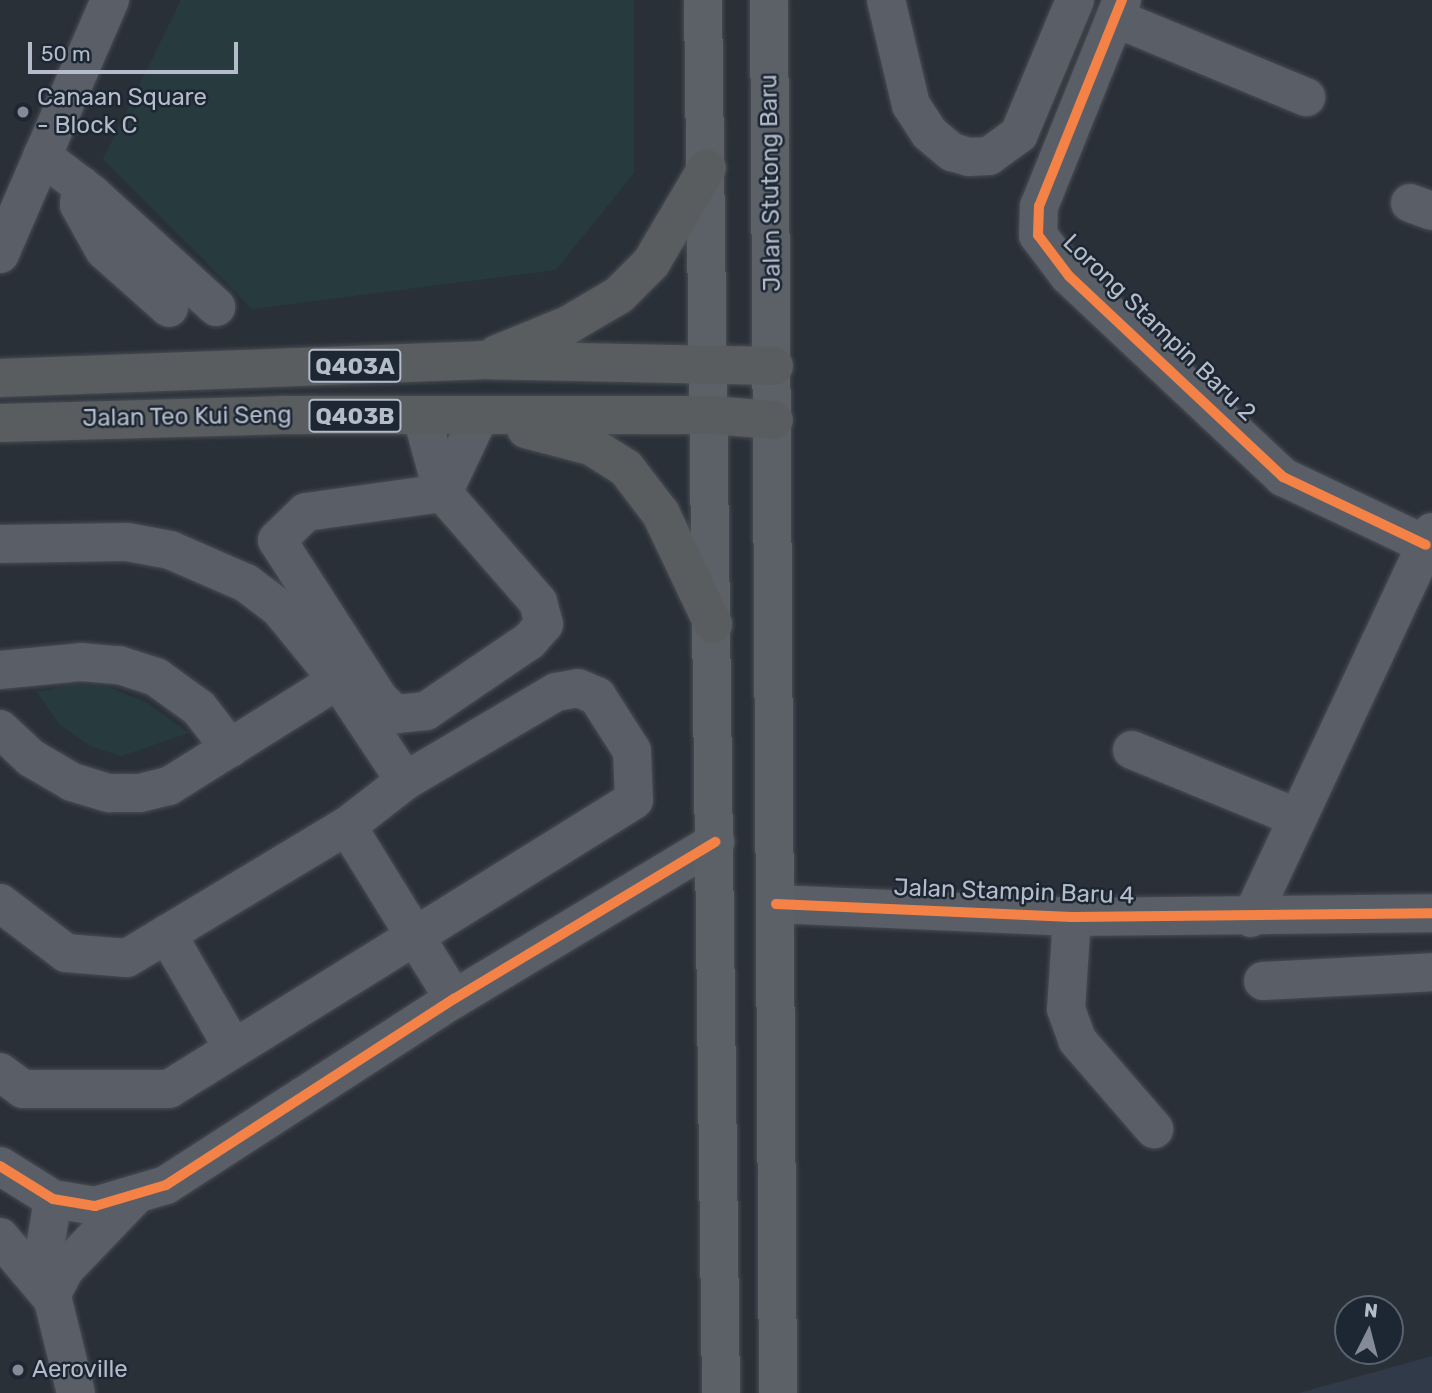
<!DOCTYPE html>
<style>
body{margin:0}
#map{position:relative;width:1432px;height:1393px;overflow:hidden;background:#2a3038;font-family:Rubik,sans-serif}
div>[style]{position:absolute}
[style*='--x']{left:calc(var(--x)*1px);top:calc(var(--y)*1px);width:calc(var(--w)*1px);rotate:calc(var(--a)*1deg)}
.airport>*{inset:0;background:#313a48}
.green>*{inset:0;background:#273a3e}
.roads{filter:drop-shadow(0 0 2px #484c53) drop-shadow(0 0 2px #484c53)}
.minor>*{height:38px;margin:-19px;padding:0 19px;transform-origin:19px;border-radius:19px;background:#5a5e66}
.major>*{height:38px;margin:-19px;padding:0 19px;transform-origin:19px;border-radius:19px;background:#5c6168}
.highway>*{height:38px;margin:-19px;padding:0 19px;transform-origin:19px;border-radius:19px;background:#5a5d60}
.cycleway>*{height:10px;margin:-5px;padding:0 5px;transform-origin:5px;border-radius:5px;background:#f48246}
.dots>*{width:19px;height:19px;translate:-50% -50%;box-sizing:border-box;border:4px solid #1d2633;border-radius:50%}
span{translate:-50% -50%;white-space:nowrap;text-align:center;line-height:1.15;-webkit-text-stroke:5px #1d2633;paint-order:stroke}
.shield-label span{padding:2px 5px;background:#1d2633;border:2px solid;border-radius:5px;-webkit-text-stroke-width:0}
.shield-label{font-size:23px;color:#b4bcc9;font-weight:700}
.poi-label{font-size:24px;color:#b4bcc9}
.left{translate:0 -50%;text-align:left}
.street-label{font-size:24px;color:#b4bcc9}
.north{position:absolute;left:1334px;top:1295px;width:70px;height:70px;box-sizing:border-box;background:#1d2633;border:2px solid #59626f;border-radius:50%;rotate:6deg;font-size:19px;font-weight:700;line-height:28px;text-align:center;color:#b4bcc9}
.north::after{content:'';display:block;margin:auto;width:24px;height:32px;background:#848b96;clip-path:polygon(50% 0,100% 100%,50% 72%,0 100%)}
.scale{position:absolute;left:28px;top:42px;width:210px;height:32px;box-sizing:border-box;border:4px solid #b4bcc9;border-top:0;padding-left:9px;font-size:21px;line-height:24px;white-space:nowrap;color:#b4bcc9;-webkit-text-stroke:5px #1d2633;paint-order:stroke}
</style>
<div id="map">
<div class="airport">
<div style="clip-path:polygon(1432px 1356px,1432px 1393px,1299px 1393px)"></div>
</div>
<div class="green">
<div style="clip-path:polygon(181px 0,634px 0,634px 173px,556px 270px,252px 309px,103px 159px)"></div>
<div style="clip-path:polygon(74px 684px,108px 687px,146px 702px,189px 733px,121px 756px,92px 747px,59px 724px,37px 692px)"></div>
</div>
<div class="roads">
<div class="minor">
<div style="--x:886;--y:0;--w:108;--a:76.6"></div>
<div style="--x:911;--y:105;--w:33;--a:57"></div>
<div style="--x:929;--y:133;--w:30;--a:40"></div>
<div style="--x:952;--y:152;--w:18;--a:16"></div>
<div style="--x:969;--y:157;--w:20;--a:-3"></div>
<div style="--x:989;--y:156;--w:37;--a:-36"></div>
<div style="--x:1019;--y:134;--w:145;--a:-67.3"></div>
<div style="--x:1122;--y:0;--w:222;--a:111.9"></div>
<div style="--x:1039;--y:206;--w:29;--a:92"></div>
<div style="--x:1038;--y:235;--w:51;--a:52.9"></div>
<div style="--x:1069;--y:276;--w:294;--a:43.2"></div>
<div style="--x:1283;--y:477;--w:158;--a:25.4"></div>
<div style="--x:1115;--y:18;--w:207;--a:22.5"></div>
<div style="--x:42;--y:156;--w:63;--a:37.2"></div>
<div style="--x:92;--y:194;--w:168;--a:42.3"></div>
<div style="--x:81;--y:185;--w:20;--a:96"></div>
<div style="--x:79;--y:205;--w:51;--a:60.9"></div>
<div style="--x:104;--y:250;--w:87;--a:41.7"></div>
<div style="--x:1410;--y:203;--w:23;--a:20"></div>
<div style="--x:0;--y:254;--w:277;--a:-66.6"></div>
<div style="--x:422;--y:417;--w:79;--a:74.6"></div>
<div style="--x:443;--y:493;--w:145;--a:48.9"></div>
<div style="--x:538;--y:602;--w:23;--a:75"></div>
<div style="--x:544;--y:624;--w:23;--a:131"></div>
<div style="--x:529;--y:641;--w:125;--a:145.8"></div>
<div style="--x:426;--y:711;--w:31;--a:174"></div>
<div style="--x:395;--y:714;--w:21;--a:-137"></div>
<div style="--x:380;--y:700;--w:190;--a:-122.8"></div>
<div style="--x:277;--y:540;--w:40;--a:-44"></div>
<div style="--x:306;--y:512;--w:138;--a:-7.9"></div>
<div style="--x:443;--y:493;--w:84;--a:-64.7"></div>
<div style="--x:0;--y:544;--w:127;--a:-0.9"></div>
<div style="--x:127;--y:542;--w:44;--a:10.5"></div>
<div style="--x:170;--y:550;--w:83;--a:23.5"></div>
<div style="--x:246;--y:583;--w:41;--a:37.1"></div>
<div style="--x:279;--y:608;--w:93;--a:50.7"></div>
<div style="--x:338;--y:680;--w:121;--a:56.4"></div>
<div style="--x:0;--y:670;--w:81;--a:-5.6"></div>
<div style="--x:81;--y:662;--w:38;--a:5"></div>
<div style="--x:119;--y:665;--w:39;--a:18"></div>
<div style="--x:156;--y:677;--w:53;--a:35.8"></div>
<div style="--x:199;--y:708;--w:51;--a:52.2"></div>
<div style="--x:0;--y:729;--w:42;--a:43.1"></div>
<div style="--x:31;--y:758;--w:48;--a:30.3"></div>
<div style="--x:72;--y:782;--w:39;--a:17"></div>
<div style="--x:109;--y:793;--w:31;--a:0"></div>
<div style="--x:140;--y:793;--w:30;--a:-14"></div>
<div style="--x:169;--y:786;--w:199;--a:-32.1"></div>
<div style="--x:1132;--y:750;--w:179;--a:22.3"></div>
<div style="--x:347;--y:826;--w:203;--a:58.3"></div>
<div style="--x:0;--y:903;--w:83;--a:37.1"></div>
<div style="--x:66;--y:953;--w:61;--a:4.7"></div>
<div style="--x:127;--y:958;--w:257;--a:-31"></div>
<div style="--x:347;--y:826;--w:73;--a:-37.8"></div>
<div style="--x:405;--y:781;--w:175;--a:-30.5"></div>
<div style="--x:556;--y:692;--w:22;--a:-10"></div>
<div style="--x:578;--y:688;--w:21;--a:23"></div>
<div style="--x:597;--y:696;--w:65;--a:57.5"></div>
<div style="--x:632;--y:751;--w:49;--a:87.7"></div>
<div style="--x:634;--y:800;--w:547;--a:148.14"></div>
<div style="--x:169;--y:1089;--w:146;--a:180"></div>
<div style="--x:23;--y:1089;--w:29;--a:-144"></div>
<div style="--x:776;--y:904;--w:296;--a:2.5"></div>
<div style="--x:1072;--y:917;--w:360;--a:-0.6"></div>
<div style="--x:1072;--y:917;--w:92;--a:93.7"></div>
<div style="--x:1066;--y:1009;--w:33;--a:70"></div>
<div style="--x:1077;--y:1040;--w:118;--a:49.1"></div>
<div style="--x:1251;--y:918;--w:426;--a:-64.9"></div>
<div style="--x:167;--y:934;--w:132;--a:59.9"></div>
<div style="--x:1263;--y:981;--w:169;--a:-3"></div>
<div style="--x:0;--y:1166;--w:62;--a:31.9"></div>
<div style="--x:53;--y:1199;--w:43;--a:9.5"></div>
<div style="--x:95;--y:1206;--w:74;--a:-16.5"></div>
<div style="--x:166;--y:1185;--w:343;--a:-32.9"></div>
<div style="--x:454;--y:999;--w:305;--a:-31"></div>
<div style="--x:53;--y:1199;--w:62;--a:99.3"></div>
<div style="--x:43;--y:1260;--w:137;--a:76.1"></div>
<div style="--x:0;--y:1237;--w:76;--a:49.8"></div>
<div style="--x:51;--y:1296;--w:30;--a:-63"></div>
<div style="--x:65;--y:1269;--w:100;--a:-46.2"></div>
</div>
<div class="major">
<div style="--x:703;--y:0;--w:1393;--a:89.26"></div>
<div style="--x:769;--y:0;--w:1393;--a:89.63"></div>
</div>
<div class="highway">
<div style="--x:497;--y:354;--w:77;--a:-22.2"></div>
<div style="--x:568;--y:325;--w:59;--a:-30.5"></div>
<div style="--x:619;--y:295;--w:45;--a:-45"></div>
<div style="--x:651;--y:263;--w:110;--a:-59.5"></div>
<div style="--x:0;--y:378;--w:482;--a:-2.1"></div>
<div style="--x:482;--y:360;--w:292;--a:1.2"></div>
<div style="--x:0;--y:423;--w:280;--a:-1.6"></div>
<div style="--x:280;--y:415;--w:431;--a:0"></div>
<div style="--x:711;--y:415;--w:63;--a:4.5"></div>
<div style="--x:526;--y:429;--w:67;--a:14.7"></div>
<div style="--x:591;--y:446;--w:41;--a:32.2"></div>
<div style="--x:626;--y:468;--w:58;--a:52.7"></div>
<div style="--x:661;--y:514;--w:122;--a:64.7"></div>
</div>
</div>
<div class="cycleway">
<div style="--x:1122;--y:0;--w:222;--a:111.9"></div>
<div style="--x:1039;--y:206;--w:29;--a:92"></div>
<div style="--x:1038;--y:235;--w:51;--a:52.9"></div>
<div style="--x:1069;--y:276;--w:294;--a:43.2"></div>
<div style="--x:1283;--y:477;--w:158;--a:25.4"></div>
<div style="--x:776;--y:904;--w:296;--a:2.5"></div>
<div style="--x:1072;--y:917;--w:360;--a:-0.6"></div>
<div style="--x:0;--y:1166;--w:62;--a:31.9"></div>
<div style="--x:53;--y:1199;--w:43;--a:9.5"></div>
<div style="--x:95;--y:1206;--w:74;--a:-16.5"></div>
<div style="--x:166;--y:1185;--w:343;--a:-32.9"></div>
<div style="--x:454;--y:999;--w:305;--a:-31"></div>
</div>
<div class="dots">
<div style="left:23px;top:112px;background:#848b96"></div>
<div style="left:18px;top:1370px;background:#848b96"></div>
</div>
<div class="shield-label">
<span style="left:355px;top:366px">Q403A</span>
<span style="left:355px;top:416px">Q403B</span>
</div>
<div class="poi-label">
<span class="left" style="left:37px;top:112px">Canaan Square<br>- Block C</span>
<span class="left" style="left:32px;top:1370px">Aeroville</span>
</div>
<div class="street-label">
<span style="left:771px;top:183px;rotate:-91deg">Jalan Stutong Baru</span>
<span style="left:1159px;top:328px;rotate:44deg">Lorong Stampin Baru 2</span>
<span style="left:187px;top:417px;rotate:-1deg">Jalan Teo Kui Seng</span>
<span style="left:1014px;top:892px;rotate:2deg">Jalan Stampin Baru 4</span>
</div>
<div class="north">N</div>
<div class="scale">50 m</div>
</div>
